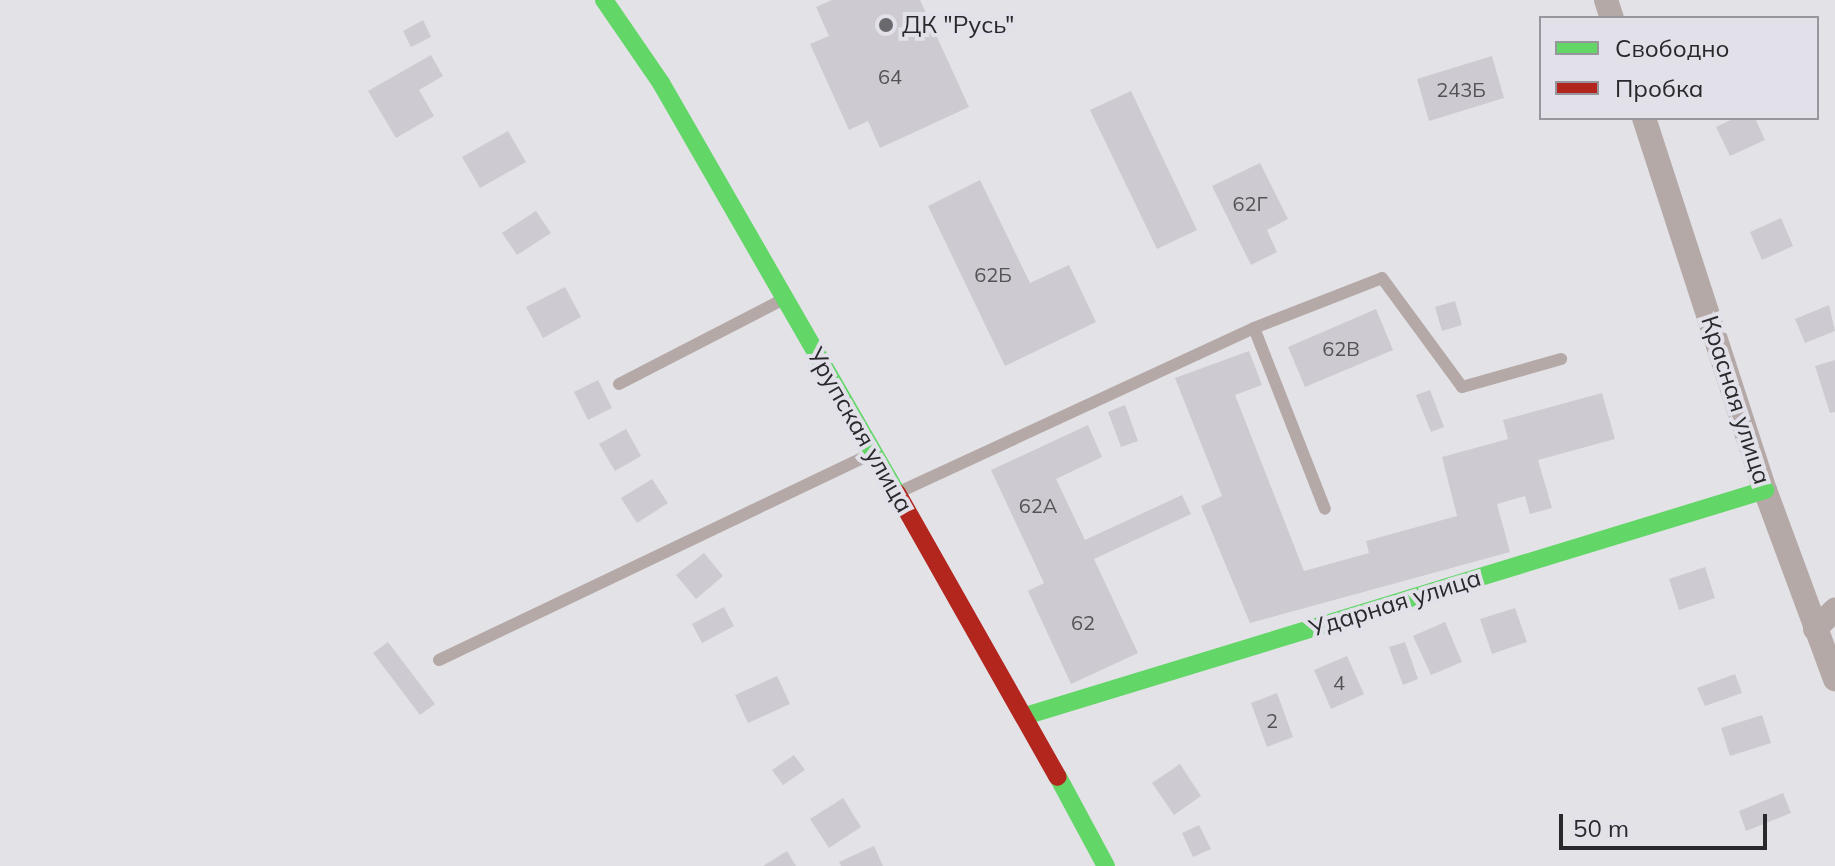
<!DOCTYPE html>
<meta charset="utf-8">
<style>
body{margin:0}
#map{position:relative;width:1835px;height:866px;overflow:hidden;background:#e3e2e7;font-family:Mulish,sans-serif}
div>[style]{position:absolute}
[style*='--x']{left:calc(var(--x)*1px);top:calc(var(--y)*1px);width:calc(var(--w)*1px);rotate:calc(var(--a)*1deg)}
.building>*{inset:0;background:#cecad1}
.lane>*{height:12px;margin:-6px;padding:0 6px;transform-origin:6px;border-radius:6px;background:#b4a9a6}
.street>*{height:24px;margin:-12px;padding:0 12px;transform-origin:12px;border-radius:12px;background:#b4a9a6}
.fast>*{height:18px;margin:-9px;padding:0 9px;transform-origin:9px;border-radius:9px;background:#63d668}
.jam>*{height:18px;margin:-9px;padding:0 9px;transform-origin:9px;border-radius:9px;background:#b3261e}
.dots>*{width:22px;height:22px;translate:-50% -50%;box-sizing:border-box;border:4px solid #e2e0e9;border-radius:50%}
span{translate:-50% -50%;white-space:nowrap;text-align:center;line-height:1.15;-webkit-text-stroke:8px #e2e0e9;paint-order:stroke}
.number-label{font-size:20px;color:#545256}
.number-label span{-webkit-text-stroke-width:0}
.poi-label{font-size:24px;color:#29282b}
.left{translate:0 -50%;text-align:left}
.street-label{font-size:24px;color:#29282b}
.legend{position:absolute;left:1539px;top:16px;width:280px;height:104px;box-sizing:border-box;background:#e2e0e9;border:2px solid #98969d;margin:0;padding:10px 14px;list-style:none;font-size:24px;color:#29282b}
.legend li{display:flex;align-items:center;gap:16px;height:40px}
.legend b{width:40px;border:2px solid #98969d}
.scale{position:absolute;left:1559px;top:814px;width:208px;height:36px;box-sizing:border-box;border:4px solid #29282b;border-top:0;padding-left:10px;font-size:24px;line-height:28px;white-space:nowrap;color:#29282b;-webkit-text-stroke:6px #e2e0e9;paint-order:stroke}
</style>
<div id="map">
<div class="building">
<div style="clip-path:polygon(832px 0,920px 0,969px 107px,880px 148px,868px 121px,849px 130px,810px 44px,829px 36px,816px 7px)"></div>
<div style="clip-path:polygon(423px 20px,431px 37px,411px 47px,403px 31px)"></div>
<div style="clip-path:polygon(431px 55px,443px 76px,419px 90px,434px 116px,396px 138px,368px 91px)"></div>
<div style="clip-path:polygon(1492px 56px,1504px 98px,1429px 121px,1417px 79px)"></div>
<div style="clip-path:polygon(1131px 91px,1197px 230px,1157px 249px,1090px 110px)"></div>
<div style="clip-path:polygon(1735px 118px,1755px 118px,1765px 140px,1730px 156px,1716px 127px)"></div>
<div style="clip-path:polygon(508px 131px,526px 162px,480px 188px,462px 157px)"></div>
<div style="clip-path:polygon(1260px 163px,1288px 219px,1267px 230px,1277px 252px,1251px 265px,1212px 186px)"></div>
<div style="clip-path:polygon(980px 180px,1030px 283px,1069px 265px,1096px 322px,1005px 366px,928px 206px)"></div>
<div style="clip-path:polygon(536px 211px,551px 233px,517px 255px,502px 233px)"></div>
<div style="clip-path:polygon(1781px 218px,1793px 246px,1762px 260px,1750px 232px)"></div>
<div style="clip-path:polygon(565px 287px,581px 317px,543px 338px,526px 307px)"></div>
<div style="clip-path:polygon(1455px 301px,1462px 325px,1442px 331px,1435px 307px)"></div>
<div style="clip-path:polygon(1829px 305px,1835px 331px,1805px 343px,1795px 319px)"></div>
<div style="clip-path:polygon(1376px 309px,1393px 350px,1305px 387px,1288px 347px)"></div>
<div style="clip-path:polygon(1249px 351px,1262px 385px,1235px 395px,1304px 571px,1369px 553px,1366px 541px,1457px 516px,1442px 457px,1508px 439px,1503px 420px,1602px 393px,1615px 439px,1538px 460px,1552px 508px,1530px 514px,1525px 496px,1497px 504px,1510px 552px,1250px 623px,1201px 506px,1222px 496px,1175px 378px)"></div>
<div style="clip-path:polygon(1835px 360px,1835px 412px,1830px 413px,1815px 366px)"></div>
<div style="clip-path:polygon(598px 380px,612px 408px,588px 420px,574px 392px)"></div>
<div style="clip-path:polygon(1430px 390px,1444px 427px,1431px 432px,1416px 395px)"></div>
<div style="clip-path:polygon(1125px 405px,1138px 441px,1121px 447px,1108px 412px)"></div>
<div style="clip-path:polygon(1088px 425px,1102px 457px,1056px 479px,1085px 540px,1182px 495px,1191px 514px,1094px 559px,1138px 653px,1071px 684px,1028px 591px,1044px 583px,991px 470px)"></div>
<div style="clip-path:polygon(626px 429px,641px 456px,615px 471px,599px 444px)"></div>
<div style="clip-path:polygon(652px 479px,668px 503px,637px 523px,621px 498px)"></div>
<div style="clip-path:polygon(704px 553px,723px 576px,696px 599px,676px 575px)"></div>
<div style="clip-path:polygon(1705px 567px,1715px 598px,1679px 610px,1669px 579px)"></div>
<div style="clip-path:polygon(724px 607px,734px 626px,702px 643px,692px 624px)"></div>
<div style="clip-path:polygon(1515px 608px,1527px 642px,1492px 654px,1480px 619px)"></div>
<div style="clip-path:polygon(1445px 622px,1462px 662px,1431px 675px,1413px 636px)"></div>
<div style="clip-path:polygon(388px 642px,435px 704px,420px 715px,373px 653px)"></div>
<div style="clip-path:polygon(1405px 642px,1418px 679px,1403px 685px,1389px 647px)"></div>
<div style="clip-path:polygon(1347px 656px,1364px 694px,1331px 709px,1314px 670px)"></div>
<div style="clip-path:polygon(1735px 674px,1742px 693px,1705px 706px,1697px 688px)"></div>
<div style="clip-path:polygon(777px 676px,790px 704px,748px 723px,735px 695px)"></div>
<div style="clip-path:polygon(1277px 693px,1293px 737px,1267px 747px,1251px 703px)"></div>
<div style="clip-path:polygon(1762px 715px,1771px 743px,1730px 756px,1721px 728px)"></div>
<div style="clip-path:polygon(794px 755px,805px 770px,783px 785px,772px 770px)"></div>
<div style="clip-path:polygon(1180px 764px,1201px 796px,1174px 815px,1152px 783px)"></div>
<div style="clip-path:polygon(1783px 793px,1791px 813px,1746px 831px,1739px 811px)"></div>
<div style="clip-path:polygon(843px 798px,861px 827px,829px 848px,810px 819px)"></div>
<div style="clip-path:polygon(1199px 825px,1211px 849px,1193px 857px,1182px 833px)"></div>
<div style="clip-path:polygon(874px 846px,883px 866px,841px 866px,839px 862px)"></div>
<div style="clip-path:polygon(787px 851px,796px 866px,763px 866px)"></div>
</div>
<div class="lane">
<div style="--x:1254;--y:328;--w:194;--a:68.6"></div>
<div style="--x:619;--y:384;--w:183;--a:-27.3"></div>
<div style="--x:897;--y:493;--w:393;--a:-24.8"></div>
<div style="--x:1254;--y:328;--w:137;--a:-21.3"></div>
<div style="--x:1382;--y:278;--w:135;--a:53.7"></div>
<div style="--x:1462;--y:387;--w:103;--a:-15.8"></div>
<div style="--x:439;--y:660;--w:479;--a:-25.5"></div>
</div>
<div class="street">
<div style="--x:1606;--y:0;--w:19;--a:72"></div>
<div style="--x:1644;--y:118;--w:391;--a:72"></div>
<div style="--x:1765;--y:490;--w:202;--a:69.7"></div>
<div style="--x:1815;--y:629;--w:28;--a:-44"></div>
</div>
<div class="fast">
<div style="--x:604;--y:0;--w:101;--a:55.5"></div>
<div style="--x:661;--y:83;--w:473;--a:60.1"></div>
<div style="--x:1025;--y:716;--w:774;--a:-16.98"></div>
<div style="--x:1058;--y:777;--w:101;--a:61.7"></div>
</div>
<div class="jam">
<div style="--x:897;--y:493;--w:326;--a:60.5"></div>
</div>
<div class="dots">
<div style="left:886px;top:25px;background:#6a696d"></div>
</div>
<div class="number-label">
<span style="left:890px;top:76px">64</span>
<span style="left:1461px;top:89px">243Б</span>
<span style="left:1250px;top:203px">62Г</span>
<span style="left:993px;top:274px">62Б</span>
<span style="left:1341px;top:348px">62В</span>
<span style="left:1038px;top:505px">62А</span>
<span style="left:1083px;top:622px">62</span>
<span style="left:1339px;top:682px">4</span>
<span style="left:1272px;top:720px">2</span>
</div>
<div class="poi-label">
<span class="left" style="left:902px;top:25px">ДК "Русь"</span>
</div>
<div class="street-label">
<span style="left:1736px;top:400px;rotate:72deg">Красная улица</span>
<span style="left:860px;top:430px;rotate:60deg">Урупская улица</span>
<span style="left:1395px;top:603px;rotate:-17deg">Ударная улица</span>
</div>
<ul class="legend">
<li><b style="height:10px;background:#63d668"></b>Свободно</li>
<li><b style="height:10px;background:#b3261e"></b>Пробка</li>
</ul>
<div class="scale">50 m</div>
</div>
